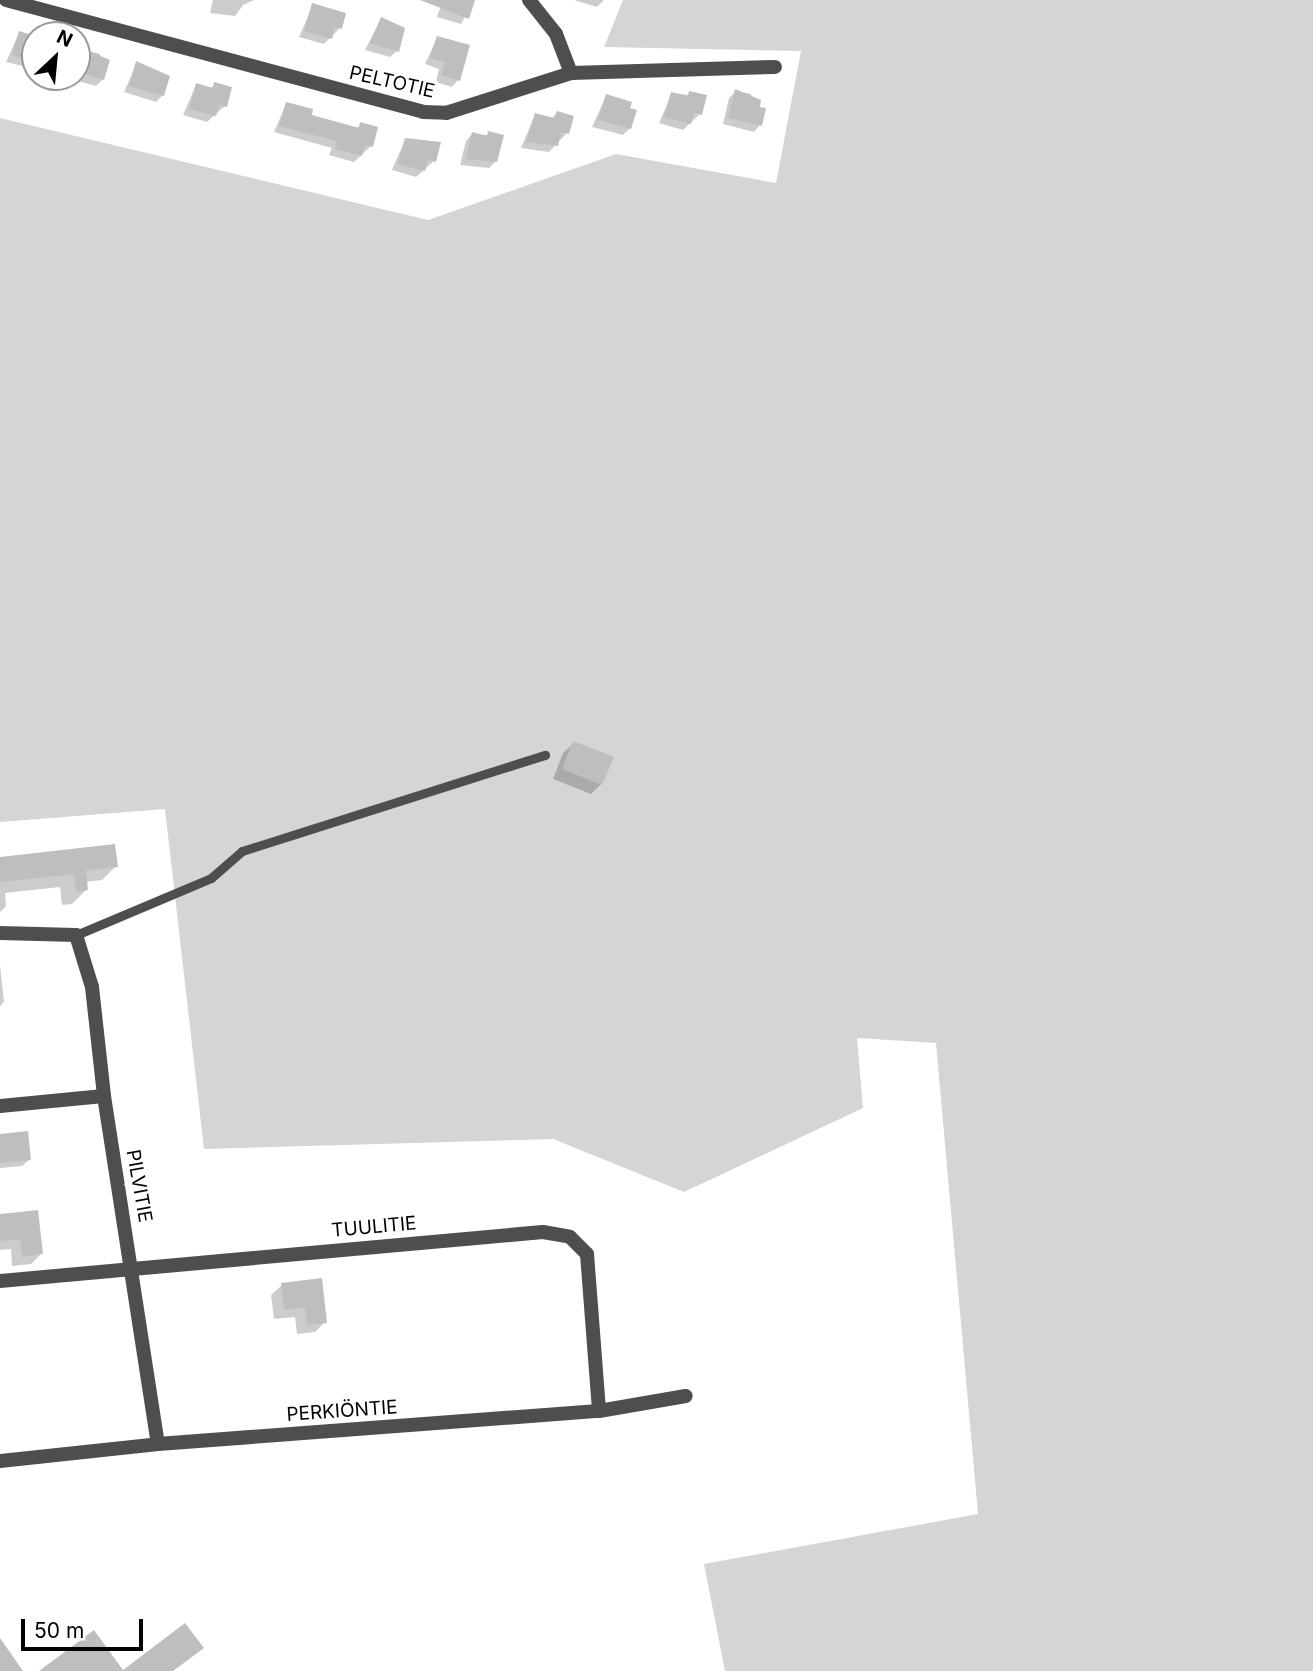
<!DOCTYPE html>
<meta charset="utf-8">
<style>
body{margin:0}
#map{position:relative;width:1313px;height:1671px;overflow:hidden;background:#fff;font-family:Inter,sans-serif}
div>[style]{position:absolute}
[style*='--x']{left:calc(var(--x)*1px);top:calc(var(--y)*1px);width:calc(var(--w)*1px);rotate:calc(var(--a)*1deg)}
.green>*{inset:0;background:#d5d5d5}
.shadow>*{inset:0;background:#0003}
.building>*{inset:0;background:#bebebe}
.service>*{height:9px;margin:-4.5px;padding:0 4.5px;transform-origin:4.5px;border-radius:4.5px;background:#4e4e4e}
.minor>*{height:14px;margin:-7px;padding:0 7px;transform-origin:7px;border-radius:7px;background:#4e4e4e}
span{translate:-50% -50%;white-space:nowrap;text-align:center;line-height:1.15;-webkit-text-stroke:6px #fff;paint-order:stroke}
.street-label{font-size:19px;color:#000}
.north{position:absolute;left:21px;top:21px;width:70px;height:70px;box-sizing:border-box;background:#fff;border:2px solid #999;border-radius:50%;rotate:26deg;font-size:19px;font-weight:700;line-height:28px;text-align:center;color:#000}
.north::after{content:'';display:block;margin:auto;width:24px;height:32px;background:#000;clip-path:polygon(50% 0,100% 100%,50% 72%,0 100%)}
.scale{position:absolute;left:21px;top:1619px;width:122px;height:32px;box-sizing:border-box;border:4px solid #000;border-top:0;padding-left:9px;font-size:21px;line-height:24px;white-space:nowrap;color:#000;-webkit-text-stroke:5px #fff;paint-order:stroke}
</style>
<div id="map">
<div class="green">
<div style="clip-path:polygon(623px 0,1313px 0,1313px 1671px,725px 1671px,704px 1564px,978px 1514px,936px 1043px,857px 1038px,863px 1108px,684px 1192px,553px 1139px,204px 1149px,165px 809px,0 822px,0 118px,428px 220px,616px 154px,776px 183px,801px 51px,604px 47px)"></div>
</div>
<div class="shadow">
<div style="clip-path:polygon(213px 0,254px 0,243px 5px,235px 16px,210px 13px)"></div>
<div style="clip-path:polygon(443px 0,474px 0,461px 24px,437px 17px)"></div>
<div style="clip-path:polygon(574px 0,604px 0,597px 7px)"></div>
<div style="clip-path:polygon(313px 5px,340px 28px,324px 44px,299px 37px)"></div>
<div style="clip-path:polygon(381px 19px,397px 51px,390px 57px,365px 50px)"></div>
<div style="clip-path:polygon(19px 33px,35px 39px,35px 69px,6px 62px)"></div>
<div style="clip-path:polygon(437px 38px,458px 80px,452px 87px,436px 82px,439px 69px,425px 64px)"></div>
<div style="clip-path:polygon(77px 48px,100px 54px,103px 79px,96px 86px,63px 77px,77px 77px)"></div>
<div style="clip-path:polygon(137px 63px,163px 95px,156px 102px,124px 92px)"></div>
<div style="clip-path:polygon(215px 84px,225px 106px,218px 112px,207px 122px,183px 115px,196px 85px,210px 89px)"></div>
<div style="clip-path:polygon(736px 91px,751px 94px,760px 125px,754px 132px,723px 124px,729px 98px)"></div>
<div style="clip-path:polygon(672px 93px,705px 97px,700px 114px,683px 130px,659px 123px)"></div>
<div style="clip-path:polygon(606px 96px,630px 128px,623px 135px,592px 127px)"></div>
<div style="clip-path:polygon(286px 104px,309px 116px,356px 129px,361px 124px,371px 146px,354px 162px,329px 155px,332px 148px,274px 132px)"></div>
<div style="clip-path:polygon(557px 113px,567px 133px,549px 152px,521px 148px,535px 115px,551px 119px)"></div>
<div style="clip-path:polygon(472px 134px,502px 136px,496px 161px,489px 168px,460px 165px,466px 141px)"></div>
<div style="clip-path:polygon(405px 140px,434px 161px,416px 177px,392px 170px)"></div>
<div style="clip-path:polygon(574px 743px,601px 784px,591px 794px,553px 779px,563px 753px)"></div>
<div style="clip-path:polygon(0 859px,116px 866px,102px 880px,85px 882px,86px 890px,72px 904px,62px 905px,60px 887px,5px 893px,6px 906px,0 912px)"></div>
<div style="clip-path:polygon(0 965px,4px 1002px,0 1006px)"></div>
<div style="clip-path:polygon(0 1136px,29px 1160px,22px 1166px,0 1168px)"></div>
<div style="clip-path:polygon(0 1216px,41px 1254px,31px 1264px,12px 1266px,11px 1249px,0 1250px)"></div>
<div style="clip-path:polygon(282px 1285px,325px 1322px,315px 1332px,297px 1334px,295px 1317px,274px 1319px,271px 1295px)"></div>
</div>
<div class="building">
<div style="clip-path:polygon(420px 0,475px 0,469px 19px)"></div>
<div style="clip-path:polygon(312px 3px,346px 13px,342px 29px,335px 27px,332px 39px,304px 31px)"></div>
<div style="clip-path:polygon(381px 17px,405px 28px,399px 52px,370px 43px)"></div>
<div style="clip-path:polygon(19px 31px,35px 36px,35px 62px,12px 55px)"></div>
<div style="clip-path:polygon(437px 36px,470px 45px,460px 81px,441px 75px,445px 62px,430px 58px)"></div>
<div style="clip-path:polygon(77px 46px,110px 60px,104px 80px,77px 72px)"></div>
<div style="clip-path:polygon(136px 61px,170px 76px,164px 96px,129px 86px)"></div>
<div style="clip-path:polygon(214px 82px,232px 87px,227px 107px,219px 105px,216px 116px,189px 109px,196px 83px,213px 88px)"></div>
<div style="clip-path:polygon(735px 89px,761px 100px,760px 107px,766px 108px,762px 126px,728px 118px)"></div>
<div style="clip-path:polygon(689px 91px,707px 95px,702px 115px,694px 113px,691px 124px,664px 117px,671px 92px,688px 96px)"></div>
<div style="clip-path:polygon(606px 94px,632px 102px,630px 108px,637px 110px,631px 129px,598px 120px)"></div>
<div style="clip-path:polygon(286px 102px,313px 109px,312px 115px,359px 128px,360px 122px,378px 127px,373px 147px,365px 145px,362px 156px,335px 149px,337px 141px,279px 126px)"></div>
<div style="clip-path:polygon(557px 111px,574px 116px,569px 134px,561px 132px,558px 146px,526px 142px,535px 113px,554px 118px)"></div>
<div style="clip-path:polygon(488px 131px,504px 135px,497px 162px,466px 159px,472px 132px,487px 136px)"></div>
<div style="clip-path:polygon(405px 138px,441px 142px,436px 162px,428px 160px,425px 171px,398px 164px)"></div>
<div style="clip-path:polygon(573px 741px,614px 757px,602px 785px,562px 769px)"></div>
<div style="clip-path:polygon(115px 844px,118px 867px,86px 870px,88px 890px,76px 892px,74px 874px,0 882px,0 857px)"></div>
<div style="clip-path:polygon(28px 1131px,31px 1160px,0 1163px,0 1134px)"></div>
<div style="clip-path:polygon(38px 1210px,43px 1254px,22px 1257px,20px 1239px,0 1241px,0 1214px)"></div>
<div style="clip-path:polygon(322px 1278px,327px 1323px,307px 1325px,305px 1307px,284px 1310px,281px 1283px)"></div>
<div style="clip-path:polygon(185px 1623px,204px 1648px,173px 1671px,39px 1671px,94px 1630px,123px 1670px)"></div>
<div style="clip-path:polygon(0 1638px,23px 1671px,0 1671px)"></div>
</div>
<div class="service">
<div style="--x:76;--y:935;--w:147;--a:-22.9"></div>
<div style="--x:211;--y:878;--w:41;--a:-41.1"></div>
<div style="--x:242;--y:851;--w:318;--a:-17.6"></div>
</div>
<div class="minor">
<div style="--x:6;--y:0;--w:432;--a:15"></div>
<div style="--x:423;--y:112;--w:23;--a:2"></div>
<div style="--x:446;--y:113;--w:131;--a:-17.7"></div>
<div style="--x:571;--y:73;--w:204;--a:-1.7"></div>
<div style="--x:529;--y:0;--w:43;--a:51.5"></div>
<div style="--x:556;--y:34;--w:42;--a:69"></div>
<div style="--x:0;--y:933;--w:76;--a:1.5"></div>
<div style="--x:76;--y:935;--w:54;--a:72.9"></div>
<div style="--x:92;--y:987;--w:110;--a:83.7"></div>
<div style="--x:104;--y:1096;--w:352;--a:81.2"></div>
<div style="--x:0;--y:1106;--w:104;--a:-5.5"></div>
<div style="--x:0;--y:1281;--w:545;--a:-5.16"></div>
<div style="--x:543;--y:1232;--w:27;--a:10"></div>
<div style="--x:570;--y:1237;--w:24;--a:45"></div>
<div style="--x:587;--y:1254;--w:157;--a:85.6"></div>
<div style="--x:0;--y:1461;--w:159;--a:-6.1"></div>
<div style="--x:158;--y:1444;--w:442;--a:-4.3"></div>
<div style="--x:599;--y:1411;--w:88;--a:-9.8"></div>
</div>
<div class="street-label">
<span style="left:392px;top:82px;rotate:13deg">PELTOTIE</span>
<span style="left:139px;top:1186px;rotate:80deg">PILVITIE</span>
<span style="left:374px;top:1227px;rotate:-5deg">TUULITIE</span>
<span style="left:342px;top:1411px;rotate:-4deg">PERKIÖNTIE</span>
</div>
<div class="north">N</div>
<div class="scale">50 m</div>
</div>
